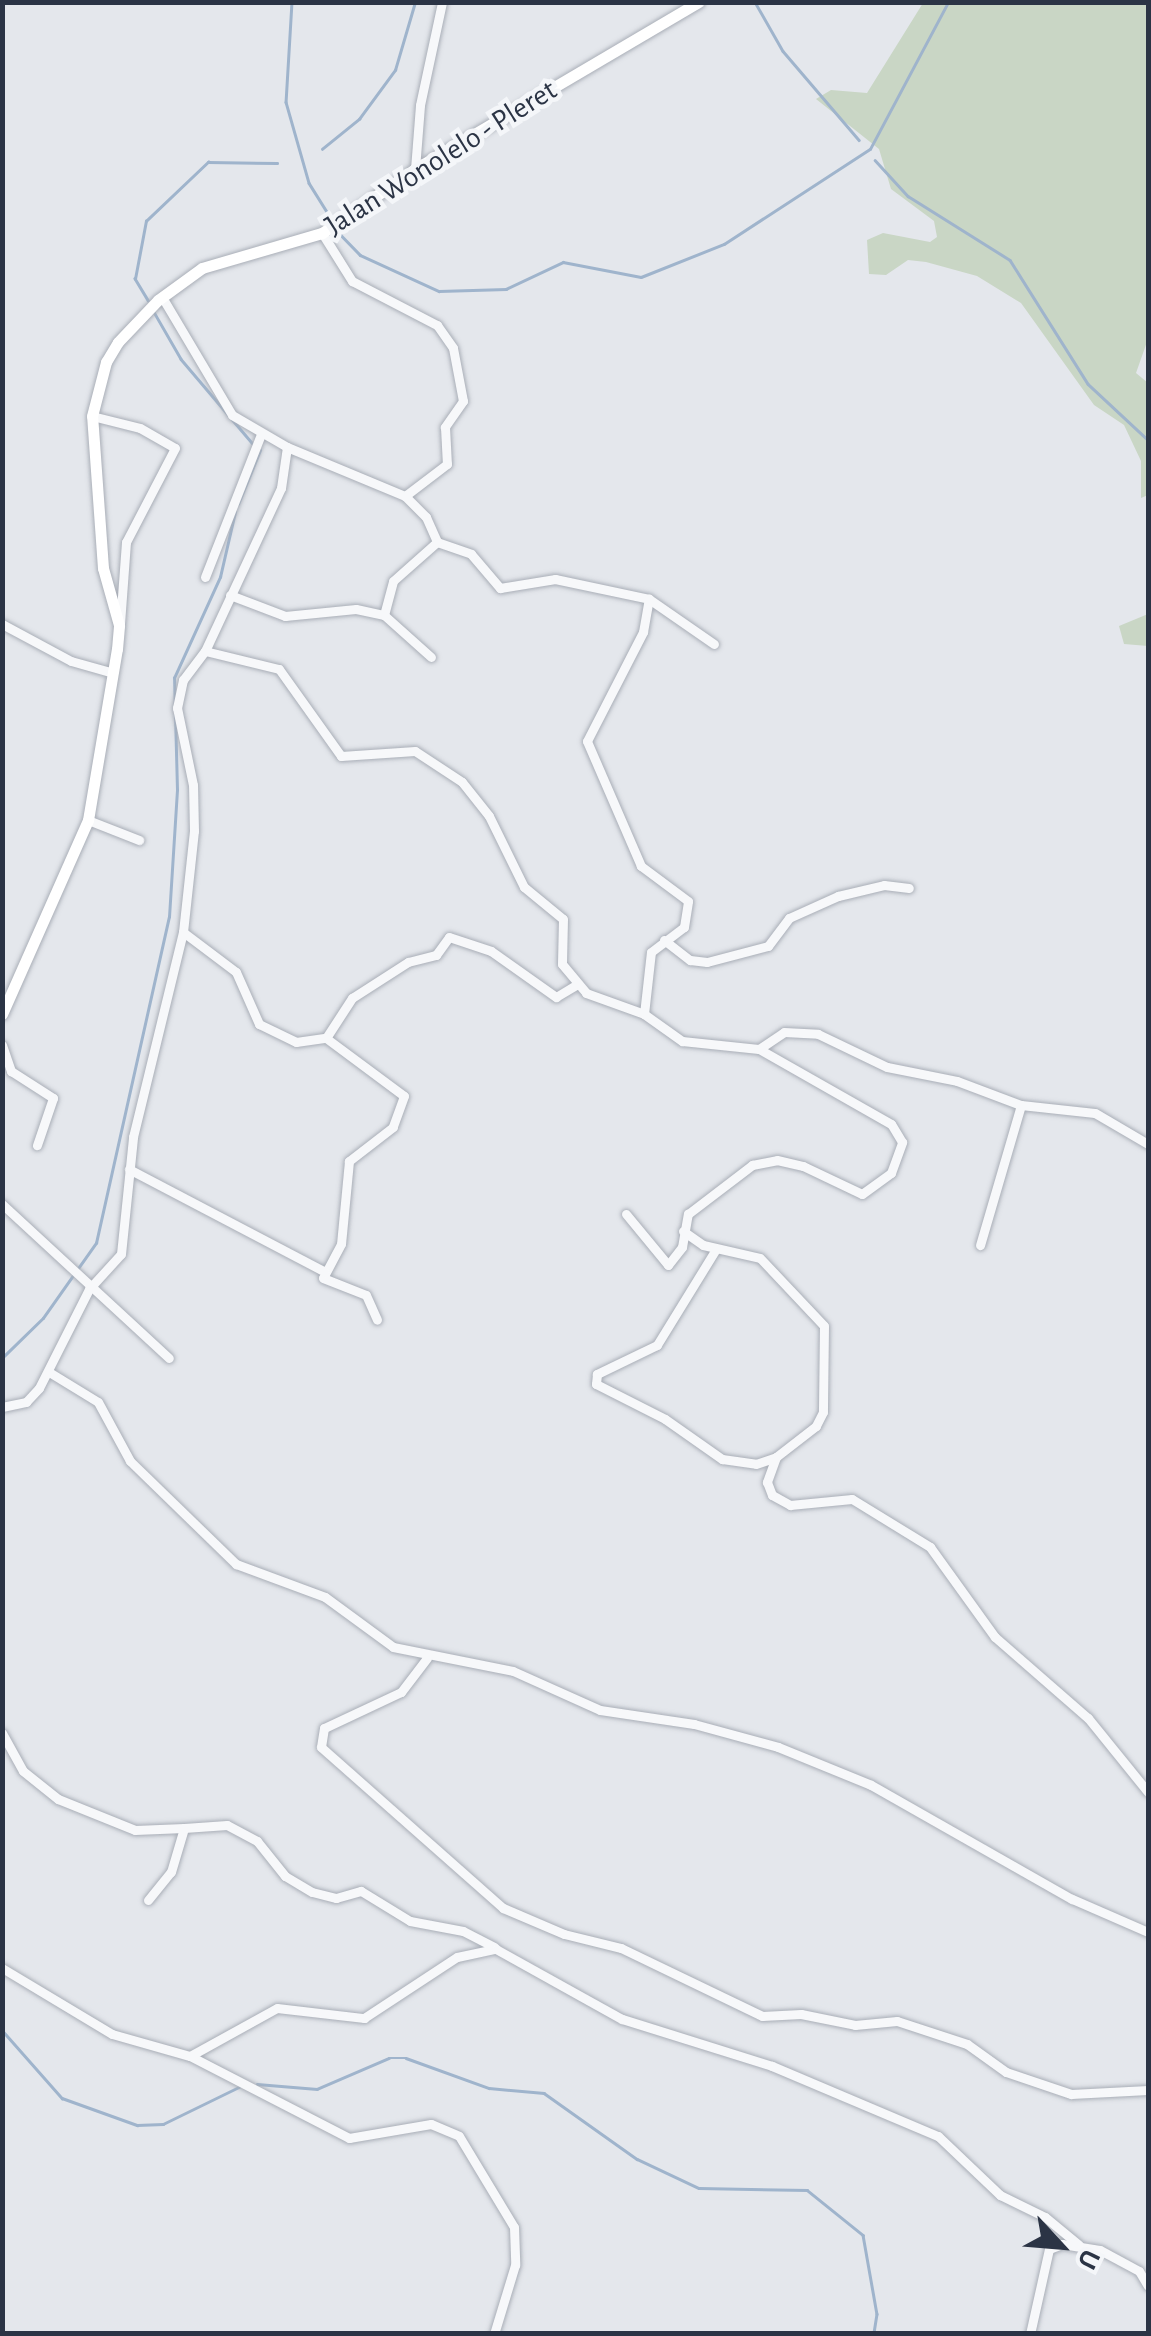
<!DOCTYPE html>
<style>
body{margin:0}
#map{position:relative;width:1151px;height:2336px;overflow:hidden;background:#e4e7ec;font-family:"Alegreya Sans",sans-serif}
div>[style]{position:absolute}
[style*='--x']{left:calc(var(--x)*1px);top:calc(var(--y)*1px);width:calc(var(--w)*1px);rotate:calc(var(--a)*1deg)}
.green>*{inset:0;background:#c9d6c5}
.stream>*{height:2.5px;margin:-1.25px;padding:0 1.25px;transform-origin:1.25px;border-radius:1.25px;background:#9fb4cc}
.roads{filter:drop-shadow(0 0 2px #a9aeb7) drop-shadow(0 0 2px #a9aeb7)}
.minor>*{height:9px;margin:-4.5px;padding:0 4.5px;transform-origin:4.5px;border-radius:4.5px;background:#f7f8fa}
.secondary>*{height:11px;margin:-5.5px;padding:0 5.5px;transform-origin:5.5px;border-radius:5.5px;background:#fff}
span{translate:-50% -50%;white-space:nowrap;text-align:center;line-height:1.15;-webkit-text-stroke:9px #f4f6f9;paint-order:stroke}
.street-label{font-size:30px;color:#2b3445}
.frame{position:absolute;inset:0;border:5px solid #2b3445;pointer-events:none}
.north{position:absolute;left:1011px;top:2196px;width:100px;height:100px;-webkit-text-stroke:8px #f4f6f9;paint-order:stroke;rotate:116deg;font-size:28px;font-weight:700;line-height:40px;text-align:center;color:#2b3445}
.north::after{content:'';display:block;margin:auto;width:35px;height:45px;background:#2b3445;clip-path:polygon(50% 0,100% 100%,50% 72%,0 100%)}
</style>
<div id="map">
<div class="green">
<div style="clip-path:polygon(923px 3px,1148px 3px,1148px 339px,1136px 373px,1148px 383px,1148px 495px,1141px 498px,1141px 461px,1124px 425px,1094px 405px,1021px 303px,977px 276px,926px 262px,908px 260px,886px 275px,869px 274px,867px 240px,883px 233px,930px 242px,937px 237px,934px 221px,891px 189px,879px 149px,816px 99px,831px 90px,867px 93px)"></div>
<div style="clip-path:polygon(1148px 614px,1148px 646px,1124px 644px,1119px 626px)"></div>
</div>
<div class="stream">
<div style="--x:292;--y:2;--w:100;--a:93.4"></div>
<div style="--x:286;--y:102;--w:84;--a:74.1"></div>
<div style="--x:309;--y:183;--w:40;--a:58"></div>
<div style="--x:755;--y:2;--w:56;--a:60.3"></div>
<div style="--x:783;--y:51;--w:117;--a:49.5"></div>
<div style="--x:322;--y:149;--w:48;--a:-39"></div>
<div style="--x:359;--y:119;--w:61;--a:-53.7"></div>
<div style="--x:395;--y:70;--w:71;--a:-73.6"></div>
<div style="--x:875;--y:160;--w:49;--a:47.5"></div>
<div style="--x:908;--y:196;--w:120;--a:32.1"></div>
<div style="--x:1010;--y:260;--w:146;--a:57.8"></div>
<div style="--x:1088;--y:384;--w:82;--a:43"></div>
<div style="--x:340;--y:234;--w:29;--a:46"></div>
<div style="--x:360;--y:255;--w:87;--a:24.5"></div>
<div style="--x:439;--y:291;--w:67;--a:-1.7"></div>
<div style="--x:506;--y:289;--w:63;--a:-25.3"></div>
<div style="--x:563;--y:262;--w:79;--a:10.9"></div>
<div style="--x:641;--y:277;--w:89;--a:-21.7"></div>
<div style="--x:724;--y:244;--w:174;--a:-33.1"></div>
<div style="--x:870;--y:149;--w:166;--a:-62"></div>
<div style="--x:148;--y:301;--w:26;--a:-121"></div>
<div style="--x:135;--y:279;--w:59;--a:-79.3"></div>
<div style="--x:146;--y:221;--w:86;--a:-43.6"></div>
<div style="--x:208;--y:162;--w:69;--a:0.8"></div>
<div style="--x:154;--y:312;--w:54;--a:60.1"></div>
<div style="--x:181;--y:359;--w:113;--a:49.7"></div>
<div style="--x:238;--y:504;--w:58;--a:-67.8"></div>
<div style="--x:2;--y:1358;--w:57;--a:-44.3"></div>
<div style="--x:43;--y:1318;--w:92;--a:-54.8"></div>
<div style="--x:96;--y:1243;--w:334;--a:-77.4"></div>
<div style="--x:169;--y:917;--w:127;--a:-86.4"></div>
<div style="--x:177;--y:790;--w:112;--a:-91.5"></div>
<div style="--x:174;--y:678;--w:111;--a:-65.5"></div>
<div style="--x:220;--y:577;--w:67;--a:-77"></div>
<div style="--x:2;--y:2030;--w:91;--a:48.6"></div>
<div style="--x:62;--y:2098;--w:80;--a:19.8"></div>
<div style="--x:137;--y:2125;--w:26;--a:-2"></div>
<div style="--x:163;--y:2124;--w:85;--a:-26"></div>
<div style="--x:257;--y:2084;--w:60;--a:4.8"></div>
<div style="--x:317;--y:2089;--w:78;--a:-23.3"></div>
<div style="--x:389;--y:2058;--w:17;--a:0"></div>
<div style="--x:406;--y:2058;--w:88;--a:19.9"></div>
<div style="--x:489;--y:2088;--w:55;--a:5.2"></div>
<div style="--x:544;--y:2093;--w:114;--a:35.4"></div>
<div style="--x:637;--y:2159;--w:68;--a:25.1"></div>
<div style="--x:699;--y:2188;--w:108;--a:1.1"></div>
<div style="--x:807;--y:2190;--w:72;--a:38.8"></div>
<div style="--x:863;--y:2235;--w:80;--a:80"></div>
<div style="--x:877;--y:2314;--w:20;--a:99"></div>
</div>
<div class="roads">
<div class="minor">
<div style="--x:415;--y:169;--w:64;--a:-85.5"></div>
<div style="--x:420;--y:105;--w:105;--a:-77.9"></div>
<div style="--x:322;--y:233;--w:57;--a:58"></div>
<div style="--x:352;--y:281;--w:96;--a:27.4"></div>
<div style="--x:437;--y:325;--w:28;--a:55"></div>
<div style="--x:453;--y:348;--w:54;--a:79.3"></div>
<div style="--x:463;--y:401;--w:32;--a:125"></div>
<div style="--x:445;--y:427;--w:37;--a:87"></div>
<div style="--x:447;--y:464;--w:53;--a:142.7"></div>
<div style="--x:162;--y:297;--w:137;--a:59.3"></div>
<div style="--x:232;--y:415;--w:64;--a:30.2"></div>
<div style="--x:287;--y:447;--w:128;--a:22.6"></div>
<div style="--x:405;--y:496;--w:30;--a:45"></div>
<div style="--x:426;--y:517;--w:27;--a:66"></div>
<div style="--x:92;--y:416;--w:49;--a:14"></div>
<div style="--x:140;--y:428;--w:40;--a:29.7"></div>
<div style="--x:175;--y:448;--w:106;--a:117.5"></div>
<div style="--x:126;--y:542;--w:81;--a:94.2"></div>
<div style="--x:437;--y:542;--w:36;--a:19"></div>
<div style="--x:471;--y:554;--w:45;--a:49.5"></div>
<div style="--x:500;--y:588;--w:56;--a:-9.3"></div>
<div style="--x:555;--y:579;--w:96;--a:12"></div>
<div style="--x:649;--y:599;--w:79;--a:34.7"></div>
<div style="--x:205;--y:577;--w:154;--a:-68.6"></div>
<div style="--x:230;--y:595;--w:59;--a:20.9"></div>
<div style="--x:285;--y:616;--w:71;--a:-5.6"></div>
<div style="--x:356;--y:609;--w:29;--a:12"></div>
<div style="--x:384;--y:615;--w:63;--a:41.8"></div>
<div style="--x:384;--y:615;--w:35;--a:-75"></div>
<div style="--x:393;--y:581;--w:59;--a:-41.6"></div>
<div style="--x:2;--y:624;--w:78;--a:28.2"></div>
<div style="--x:71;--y:661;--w:41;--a:15.8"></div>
<div style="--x:205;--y:651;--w:76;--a:13.7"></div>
<div style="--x:279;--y:669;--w:107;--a:54.5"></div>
<div style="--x:341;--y:756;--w:74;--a:-3.9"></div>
<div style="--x:415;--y:751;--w:56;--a:33.4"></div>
<div style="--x:462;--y:782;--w:43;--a:51.5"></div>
<div style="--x:489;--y:816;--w:79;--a:63.8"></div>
<div style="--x:524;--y:887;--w:50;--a:39.4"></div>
<div style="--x:563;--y:919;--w:45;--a:91.3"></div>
<div style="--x:562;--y:964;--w:38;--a:50"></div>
<div style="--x:586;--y:993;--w:62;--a:19.9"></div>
<div style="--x:644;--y:1014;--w:47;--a:35.4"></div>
<div style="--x:682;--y:1041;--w:77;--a:5.9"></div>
<div style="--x:759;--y:1049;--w:30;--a:-34"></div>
<div style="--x:784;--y:1032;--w:34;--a:3"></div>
<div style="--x:818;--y:1034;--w:76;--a:25.6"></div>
<div style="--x:887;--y:1067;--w:71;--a:11.3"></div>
<div style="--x:957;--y:1081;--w:68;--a:20.6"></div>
<div style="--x:1021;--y:1105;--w:146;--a:106.3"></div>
<div style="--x:88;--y:820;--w:55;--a:21.4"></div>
<div style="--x:183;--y:932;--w:66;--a:37"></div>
<div style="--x:236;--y:972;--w:57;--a:66.1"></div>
<div style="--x:259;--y:1024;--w:41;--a:25.9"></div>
<div style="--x:296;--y:1042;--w:30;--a:-8"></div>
<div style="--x:326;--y:1038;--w:48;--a:-57"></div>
<div style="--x:352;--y:998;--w:67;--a:-32.7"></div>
<div style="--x:408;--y:962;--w:29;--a:-14"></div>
<div style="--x:436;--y:955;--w:22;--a:-54"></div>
<div style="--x:449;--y:937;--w:44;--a:18.4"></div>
<div style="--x:491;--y:951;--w:80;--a:35.3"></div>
<div style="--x:556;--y:997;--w:23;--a:-31"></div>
<div style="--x:664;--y:940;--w:33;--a:38"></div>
<div style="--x:690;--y:960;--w:17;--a:7"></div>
<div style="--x:707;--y:962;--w:63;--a:-14.7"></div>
<div style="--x:768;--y:946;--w:35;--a:-53"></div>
<div style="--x:789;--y:918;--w:54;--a:-24.2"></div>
<div style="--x:838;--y:896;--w:47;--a:-13.4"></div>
<div style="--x:884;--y:885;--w:25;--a:7"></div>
<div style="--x:644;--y:1014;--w:62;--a:-83.6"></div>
<div style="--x:651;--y:952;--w:41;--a:-37.1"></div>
<div style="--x:684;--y:927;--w:26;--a:-81"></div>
<div style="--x:688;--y:901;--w:59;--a:-143.3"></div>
<div style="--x:641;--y:866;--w:136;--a:-113.4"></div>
<div style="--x:587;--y:741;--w:123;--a:-62.8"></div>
<div style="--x:643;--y:632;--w:34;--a:-80"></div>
<div style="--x:326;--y:1038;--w:97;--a:36.6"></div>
<div style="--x:404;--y:1096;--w:33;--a:110"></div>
<div style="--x:393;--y:1127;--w:56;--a:142.3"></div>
<div style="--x:349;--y:1161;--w:83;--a:95.5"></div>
<div style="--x:341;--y:1244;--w:38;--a:118"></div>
<div style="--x:323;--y:1278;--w:46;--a:21.6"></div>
<div style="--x:366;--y:1295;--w:27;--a:66"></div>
<div style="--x:2;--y:1045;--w:28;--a:71"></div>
<div style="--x:11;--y:1071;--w:50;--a:32.7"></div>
<div style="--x:53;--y:1098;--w:50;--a:108.8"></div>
<div style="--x:1021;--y:1105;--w:74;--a:6.2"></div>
<div style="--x:1095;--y:1113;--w:61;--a:30.3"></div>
<div style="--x:129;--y:1169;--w:221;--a:27.7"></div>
<div style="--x:2;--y:1204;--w:227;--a:42.7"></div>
<div style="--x:626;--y:1214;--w:66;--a:50.5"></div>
<div style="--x:668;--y:1265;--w:23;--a:-52"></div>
<div style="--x:682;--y:1247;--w:34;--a:-80"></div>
<div style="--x:688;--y:1214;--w:81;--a:-37.4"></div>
<div style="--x:752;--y:1165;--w:25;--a:-11"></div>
<div style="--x:777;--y:1160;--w:27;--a:13"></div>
<div style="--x:803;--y:1166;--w:65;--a:25.4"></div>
<div style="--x:862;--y:1194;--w:36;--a:-36"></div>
<div style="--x:891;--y:1173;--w:33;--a:-70"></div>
<div style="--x:902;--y:1142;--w:21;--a:-121"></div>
<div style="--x:891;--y:1124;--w:152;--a:-150.4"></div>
<div style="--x:683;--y:1231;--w:24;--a:35"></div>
<div style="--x:703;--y:1245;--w:58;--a:12.8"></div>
<div style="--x:760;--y:1258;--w:93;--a:46.7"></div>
<div style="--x:824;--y:1326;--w:86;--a:90.7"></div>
<div style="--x:823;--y:1412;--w:16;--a:117"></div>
<div style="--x:816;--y:1426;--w:51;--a:142.2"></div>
<div style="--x:776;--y:1457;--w:27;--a:110"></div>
<div style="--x:767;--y:1482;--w:14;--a:69"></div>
<div style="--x:772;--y:1495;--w:21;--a:29"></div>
<div style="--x:790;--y:1505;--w:62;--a:-5.5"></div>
<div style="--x:852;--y:1499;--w:92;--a:31.6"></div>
<div style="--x:930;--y:1547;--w:111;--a:54.2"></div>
<div style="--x:995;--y:1637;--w:123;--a:41.1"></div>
<div style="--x:1088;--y:1718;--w:95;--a:51"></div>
<div style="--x:716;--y:1249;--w:113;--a:121.6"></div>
<div style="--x:657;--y:1345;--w:67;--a:154.2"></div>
<div style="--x:597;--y:1374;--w:10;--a:96"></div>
<div style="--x:596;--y:1384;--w:77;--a:26.9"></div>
<div style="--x:665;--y:1419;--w:70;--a:35.1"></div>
<div style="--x:722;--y:1459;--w:34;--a:8"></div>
<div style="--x:756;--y:1464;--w:21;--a:-19"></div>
<div style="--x:49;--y:1372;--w:57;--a:31.5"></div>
<div style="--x:98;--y:1402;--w:67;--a:61.5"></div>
<div style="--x:130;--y:1461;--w:148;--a:44.2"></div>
<div style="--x:236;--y:1564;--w:95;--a:20.3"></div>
<div style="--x:325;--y:1597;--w:84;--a:36.3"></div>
<div style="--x:393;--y:1647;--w:122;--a:11.3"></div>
<div style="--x:513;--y:1671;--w:95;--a:24.1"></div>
<div style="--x:600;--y:1710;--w:95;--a:8.5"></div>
<div style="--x:694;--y:1724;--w:87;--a:15.3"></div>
<div style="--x:778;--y:1747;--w:100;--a:22.2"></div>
<div style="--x:871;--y:1785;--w:231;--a:29.6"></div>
<div style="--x:1072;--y:1899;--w:83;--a:23.5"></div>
<div style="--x:2;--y:1407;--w:25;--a:-12"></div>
<div style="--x:26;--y:1402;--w:19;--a:-47"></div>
<div style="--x:39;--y:1388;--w:111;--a:-63.2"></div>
<div style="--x:89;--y:1289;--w:47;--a:-47.6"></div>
<div style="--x:121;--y:1254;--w:118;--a:-84.1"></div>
<div style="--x:133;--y:1137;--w:211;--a:-76.3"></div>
<div style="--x:183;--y:932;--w:102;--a:-83.8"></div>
<div style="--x:194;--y:831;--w:46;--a:-91.2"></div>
<div style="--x:193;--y:785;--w:79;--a:-101.7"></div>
<div style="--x:177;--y:708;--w:29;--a:-78"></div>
<div style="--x:183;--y:680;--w:36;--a:-53"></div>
<div style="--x:205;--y:651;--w:180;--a:-65"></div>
<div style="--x:281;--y:488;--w:41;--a:-81.7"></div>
<div style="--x:427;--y:1658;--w:43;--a:127.4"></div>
<div style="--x:401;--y:1692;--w:85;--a:154.9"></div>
<div style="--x:324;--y:1728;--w:19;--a:99"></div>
<div style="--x:321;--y:1747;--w:243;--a:41.5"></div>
<div style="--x:503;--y:1908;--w:66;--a:23.1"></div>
<div style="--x:564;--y:1934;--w:59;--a:13.8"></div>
<div style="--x:621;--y:1948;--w:157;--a:25.7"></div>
<div style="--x:762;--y:2016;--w:39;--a:-3"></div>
<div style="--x:801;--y:2014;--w:55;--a:11.5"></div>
<div style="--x:855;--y:2025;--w:42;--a:-5.4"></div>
<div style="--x:897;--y:2021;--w:74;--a:18.2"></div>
<div style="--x:967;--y:2044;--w:48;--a:35.7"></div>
<div style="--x:1006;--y:2072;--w:69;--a:18.7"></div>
<div style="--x:1071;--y:2094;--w:77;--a:-3"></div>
<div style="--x:2;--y:1733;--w:43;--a:61.1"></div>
<div style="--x:23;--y:1771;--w:45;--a:38.7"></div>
<div style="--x:58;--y:1799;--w:83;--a:21.9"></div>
<div style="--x:135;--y:1830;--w:49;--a:-2.3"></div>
<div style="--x:148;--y:1900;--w:36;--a:-51"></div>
<div style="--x:171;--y:1872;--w:46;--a:-73.5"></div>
<div style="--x:184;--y:1828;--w:43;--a:-4"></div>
<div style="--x:227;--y:1825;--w:34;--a:28"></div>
<div style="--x:257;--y:1841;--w:45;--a:51.3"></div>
<div style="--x:285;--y:1876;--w:31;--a:31"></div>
<div style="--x:312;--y:1892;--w:25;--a:14"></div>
<div style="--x:336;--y:1898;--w:26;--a:-16"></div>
<div style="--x:361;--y:1891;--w:57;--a:31.5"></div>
<div style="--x:410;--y:1921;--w:54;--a:10.7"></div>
<div style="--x:463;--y:1931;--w:35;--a:27"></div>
<div style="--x:2;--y:1968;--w:128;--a:31"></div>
<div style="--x:112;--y:2034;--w:81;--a:15.8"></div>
<div style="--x:190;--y:2056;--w:179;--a:27.3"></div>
<div style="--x:349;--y:2138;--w:83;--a:-9.7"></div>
<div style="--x:431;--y:2124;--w:30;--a:23"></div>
<div style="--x:459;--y:2136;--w:106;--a:58.9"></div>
<div style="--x:514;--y:2227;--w:38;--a:88"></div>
<div style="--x:515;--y:2265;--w:72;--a:106.9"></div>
<div style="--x:190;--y:2056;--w:99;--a:-28.9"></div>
<div style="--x:277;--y:2008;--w:88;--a:6.6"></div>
<div style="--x:364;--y:2018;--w:111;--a:-33.3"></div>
<div style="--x:457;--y:1957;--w:40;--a:-12"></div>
<div style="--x:496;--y:1949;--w:144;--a:29.1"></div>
<div style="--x:622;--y:2019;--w:157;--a:17.4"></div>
<div style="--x:772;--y:2066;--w:180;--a:22.9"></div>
<div style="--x:938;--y:2136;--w:86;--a:43.6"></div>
<div style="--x:1000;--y:2195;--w:50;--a:26.1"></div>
<div style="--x:1045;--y:2217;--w:44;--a:39.5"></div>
<div style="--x:1030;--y:2334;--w:87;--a:-77.4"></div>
<div style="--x:1049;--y:2249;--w:14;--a:-21"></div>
<div style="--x:1062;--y:2244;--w:38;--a:9"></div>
<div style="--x:1100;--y:2250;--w:44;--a:28.3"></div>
<div style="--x:1139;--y:2271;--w:17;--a:59"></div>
</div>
<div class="secondary">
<div style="--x:2;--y:1014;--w:212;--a:-66.1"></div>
<div style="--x:88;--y:820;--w:173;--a:-80.4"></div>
<div style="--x:117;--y:649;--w:24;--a:-85"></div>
<div style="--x:119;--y:625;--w:59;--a:-105.7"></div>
<div style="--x:103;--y:568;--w:152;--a:-94.1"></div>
<div style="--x:92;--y:416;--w:56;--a:-75.5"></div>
<div style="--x:106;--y:362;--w:23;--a:-59"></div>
<div style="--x:118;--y:342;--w:58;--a:-46.4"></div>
<div style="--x:158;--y:300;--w:54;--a:-36"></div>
<div style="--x:202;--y:268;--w:125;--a:-16.3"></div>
<div style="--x:322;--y:233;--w:113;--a:-34.5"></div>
<div style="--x:415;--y:169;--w:329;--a:-30.5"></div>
</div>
</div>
<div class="street-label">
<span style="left:441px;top:158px;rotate:-32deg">Jalan Wonolelo - Pleret</span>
</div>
<div class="frame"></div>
<div class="north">U</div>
</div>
